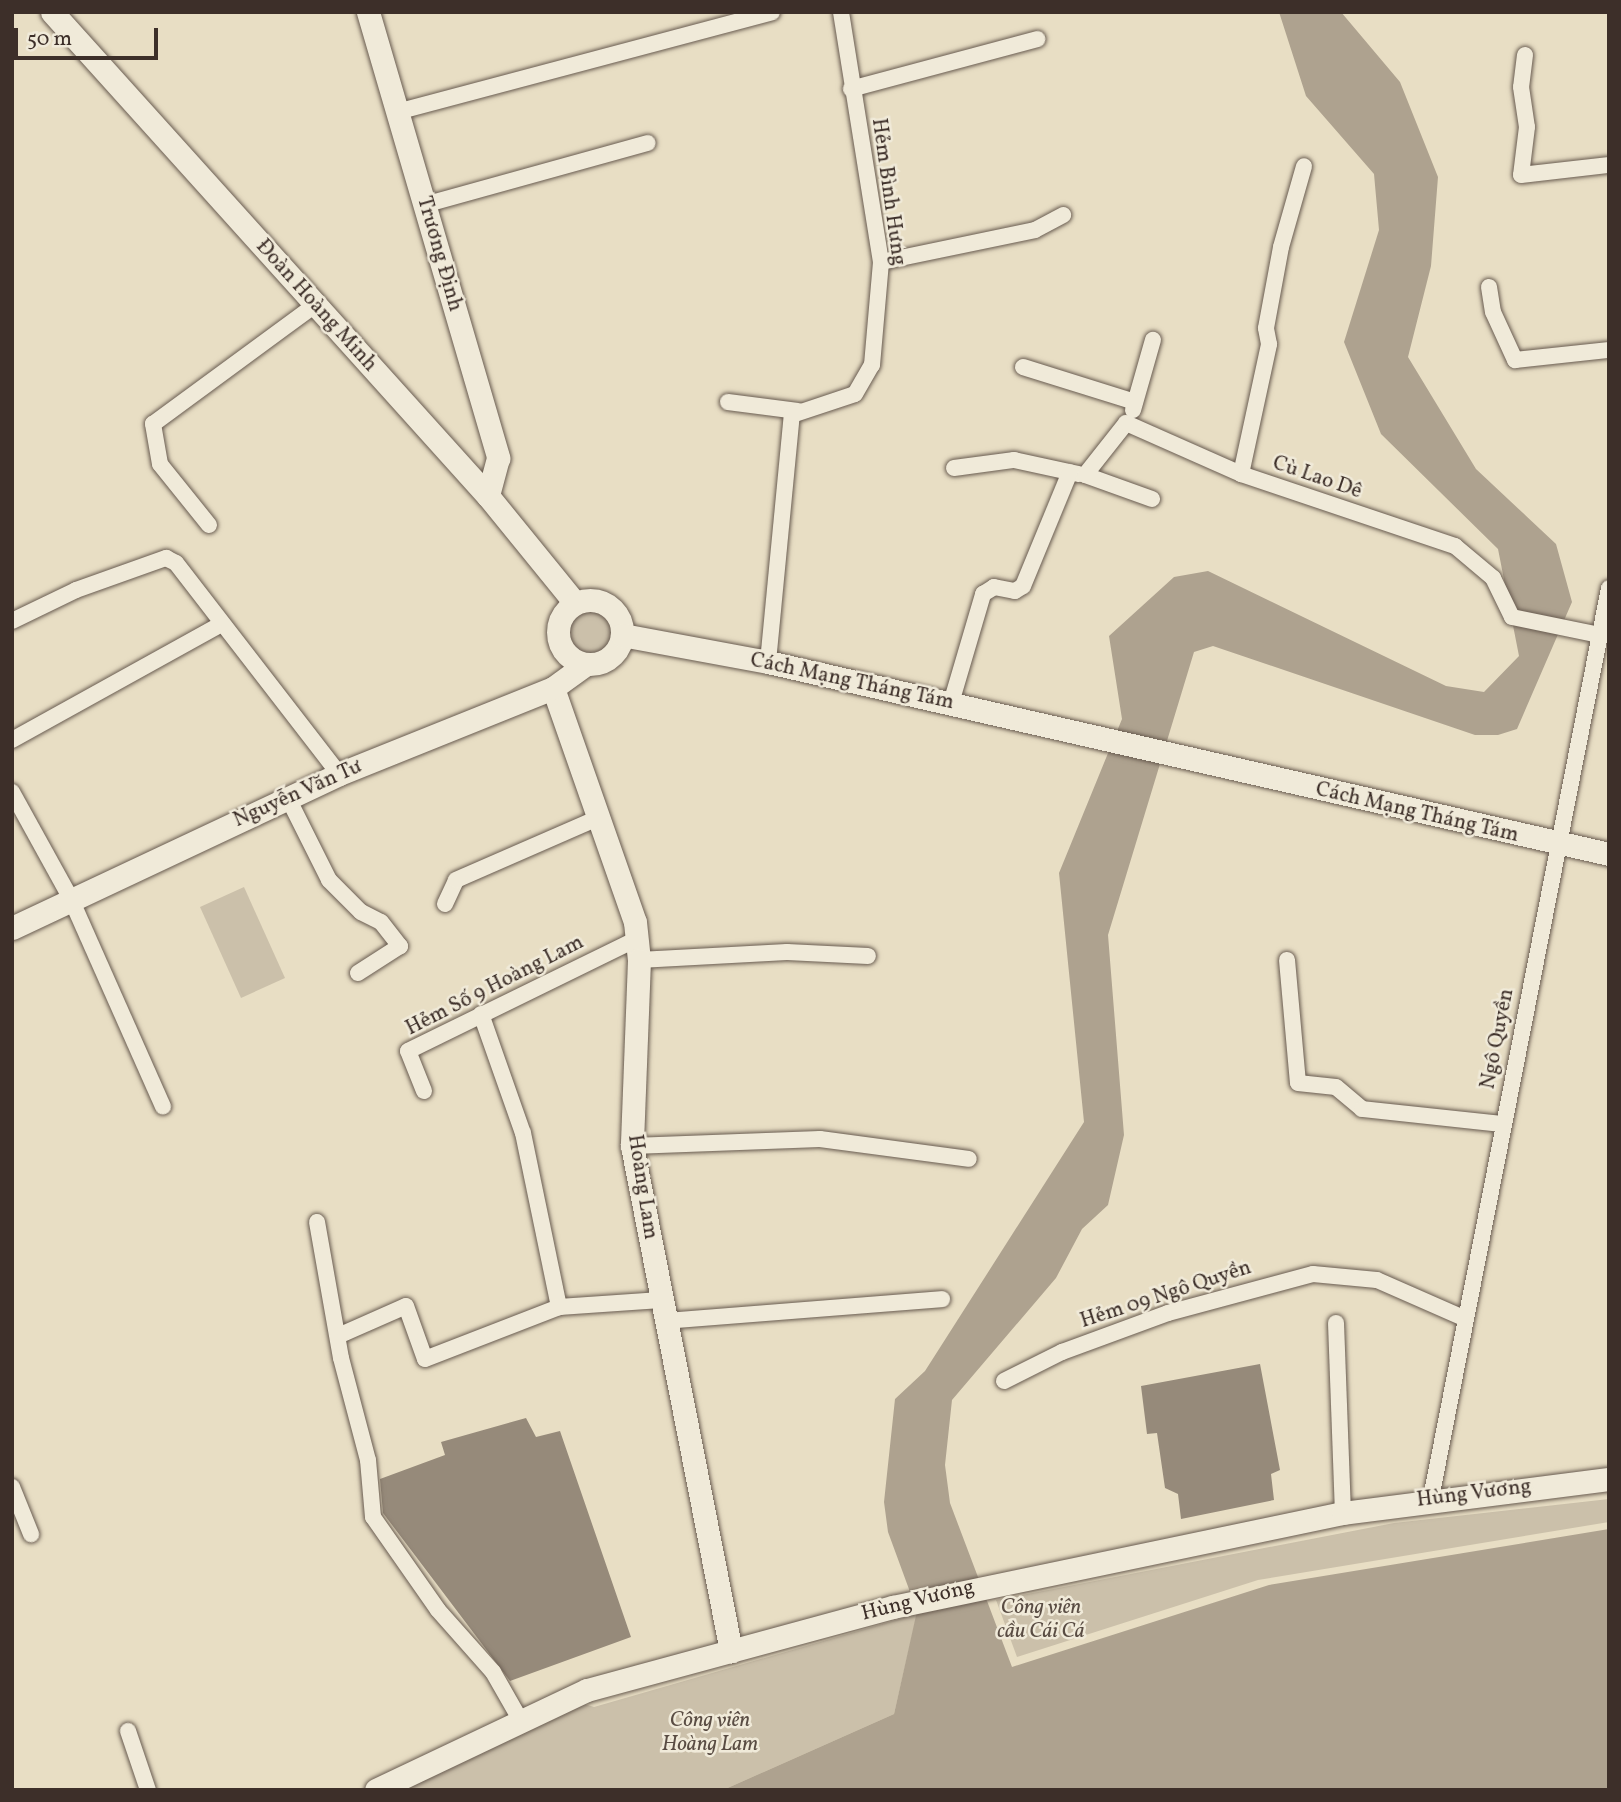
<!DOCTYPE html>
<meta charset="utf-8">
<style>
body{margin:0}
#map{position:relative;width:1621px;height:1802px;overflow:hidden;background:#e8dec4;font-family:Vollkorn,serif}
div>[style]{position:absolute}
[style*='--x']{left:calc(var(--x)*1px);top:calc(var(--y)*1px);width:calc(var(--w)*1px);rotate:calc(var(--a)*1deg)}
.green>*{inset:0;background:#cbc0aa}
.round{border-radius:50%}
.water>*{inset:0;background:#aea28f}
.building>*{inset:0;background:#968a7a}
.roads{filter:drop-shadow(0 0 2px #685b50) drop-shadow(0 0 2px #685b50)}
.street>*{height:16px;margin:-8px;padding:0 8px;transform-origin:8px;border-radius:8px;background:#f0ead9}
.secondary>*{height:23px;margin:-11.5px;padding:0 11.5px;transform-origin:11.5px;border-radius:11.5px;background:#f0ead9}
.secondary>.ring{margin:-11.5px;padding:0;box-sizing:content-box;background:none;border:23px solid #f0ead9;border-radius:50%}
span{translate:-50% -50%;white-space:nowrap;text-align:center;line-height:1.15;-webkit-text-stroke:5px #f0ead9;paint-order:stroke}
.street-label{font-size:21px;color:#3d2f29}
.park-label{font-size:21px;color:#594c43;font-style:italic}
.frame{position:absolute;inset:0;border:14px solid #3d2f29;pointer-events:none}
.scale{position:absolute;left:14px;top:28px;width:144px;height:32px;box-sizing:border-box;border:4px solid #3d2f29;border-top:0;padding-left:9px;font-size:21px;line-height:24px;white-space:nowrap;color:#3d2f29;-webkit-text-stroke:5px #f0ead9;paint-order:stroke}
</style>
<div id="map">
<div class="green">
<div class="round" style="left:566px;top:611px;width:46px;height:46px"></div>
<div style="clip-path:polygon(244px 887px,285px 978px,241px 998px,200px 907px)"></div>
<div style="clip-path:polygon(1609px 1499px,1609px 1522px,1258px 1580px,1017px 1657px,996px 1600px,1394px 1523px)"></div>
<div style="clip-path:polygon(917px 1614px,894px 1714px,723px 1790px,405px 1790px,575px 1701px,594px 1707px)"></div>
</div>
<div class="water">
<div style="clip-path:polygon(1279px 12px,1341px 12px,1400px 82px,1438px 177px,1431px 266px,1408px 357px,1476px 469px,1556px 544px,1572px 602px,1517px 729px,1498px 735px,1475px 735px,1213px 646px,1194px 652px,1108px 935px,1124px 1135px,1108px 1205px,1082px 1229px,1056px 1278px,952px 1400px,945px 1465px,950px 1503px,1012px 1667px,1269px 1585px,1609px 1529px,1609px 1790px,723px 1790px,894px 1714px,917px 1611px,888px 1532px,884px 1502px,895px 1399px,925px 1371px,1084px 1122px,1059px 873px,1122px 719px,1109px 636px,1174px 577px,1208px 571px,1446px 686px,1484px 692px,1519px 656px,1498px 549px,1381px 434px,1344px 342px,1379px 230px,1374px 174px,1306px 96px)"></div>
</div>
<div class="building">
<div style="clip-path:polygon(1260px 1364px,1280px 1470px,1271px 1474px,1274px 1500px,1181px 1519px,1178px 1494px,1165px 1488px,1157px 1433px,1147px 1434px,1141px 1386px)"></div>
<div style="clip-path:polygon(526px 1418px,536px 1437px,560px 1431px,631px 1637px,510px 1681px,383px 1513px,380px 1479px,445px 1455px,441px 1442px)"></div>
</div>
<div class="roads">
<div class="street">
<div style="--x:1525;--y:55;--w:32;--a:97"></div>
<div style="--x:1521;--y:87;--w:40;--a:81.5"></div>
<div style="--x:1527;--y:127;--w:48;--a:97.1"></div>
<div style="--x:1521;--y:175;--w:89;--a:-6.5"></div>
<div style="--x:851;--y:89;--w:193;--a:-15"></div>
<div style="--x:397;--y:112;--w:388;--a:-14.9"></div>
<div style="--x:424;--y:205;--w:232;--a:-15.5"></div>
<div style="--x:881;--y:262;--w:157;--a:-11.7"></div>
<div style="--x:1035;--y:230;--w:32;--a:-28"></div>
<div style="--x:1489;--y:287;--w:25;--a:81"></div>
<div style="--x:1493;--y:312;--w:53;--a:65.4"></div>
<div style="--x:1515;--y:360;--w:95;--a:-6.1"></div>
<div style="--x:1023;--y:367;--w:117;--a:17.4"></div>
<div style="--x:728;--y:402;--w:70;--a:7.4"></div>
<div style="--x:1133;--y:410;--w:73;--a:-74.1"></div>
<div style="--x:954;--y:468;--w:61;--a:-7.6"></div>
<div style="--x:1014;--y:460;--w:66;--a:12.2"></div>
<div style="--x:1241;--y:474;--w:133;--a:-77.8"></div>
<div style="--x:1269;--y:344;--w:16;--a:-101"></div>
<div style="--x:1266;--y:328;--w:82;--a:-79.5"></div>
<div style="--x:1281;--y:247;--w:84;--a:-74.1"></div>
<div style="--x:1152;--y:499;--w:71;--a:-160.3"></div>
<div style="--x:1085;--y:475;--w:66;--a:-51.7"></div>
<div style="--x:1126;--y:423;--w:126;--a:23.9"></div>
<div style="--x:1241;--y:474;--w:226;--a:18.6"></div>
<div style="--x:1455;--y:546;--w:50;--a:40.1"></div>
<div style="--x:1493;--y:578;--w:43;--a:64"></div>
<div style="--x:1512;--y:617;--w:90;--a:11.6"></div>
<div style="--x:209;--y:525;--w:78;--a:-128.8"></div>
<div style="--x:160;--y:464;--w:41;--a:-99.9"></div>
<div style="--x:153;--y:424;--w:201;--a:-36.3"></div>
<div style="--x:12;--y:621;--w:71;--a:-25.8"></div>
<div style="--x:76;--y:590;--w:96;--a:-19.6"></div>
<div style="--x:166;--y:558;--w:11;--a:27"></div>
<div style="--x:176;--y:563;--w:267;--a:52.3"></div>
<div style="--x:768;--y:662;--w:248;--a:-84.5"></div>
<div style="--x:792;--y:415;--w:66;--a:-18.4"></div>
<div style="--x:855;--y:394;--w:34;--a:-60"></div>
<div style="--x:872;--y:365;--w:103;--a:-85"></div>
<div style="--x:881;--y:262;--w:253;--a:-99.1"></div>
<div style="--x:951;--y:703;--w:114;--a:-73.6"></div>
<div style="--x:983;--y:594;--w:13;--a:-32"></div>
<div style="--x:994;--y:587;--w:21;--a:11"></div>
<div style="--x:1015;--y:591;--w:9;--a:-32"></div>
<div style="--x:1023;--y:586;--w:123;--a:-67.6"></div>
<div style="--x:12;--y:740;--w:239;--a:-29"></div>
<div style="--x:12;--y:792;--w:122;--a:61.1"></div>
<div style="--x:71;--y:899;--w:227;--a:66.1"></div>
<div style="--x:288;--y:798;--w:92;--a:63.4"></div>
<div style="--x:329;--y:880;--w:45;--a:45"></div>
<div style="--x:361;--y:912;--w:22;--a:27"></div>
<div style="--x:381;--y:922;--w:31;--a:52"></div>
<div style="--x:400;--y:946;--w:50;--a:147.3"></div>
<div style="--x:445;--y:904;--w:26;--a:-65"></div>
<div style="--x:456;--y:880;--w:155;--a:-23.6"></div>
<div style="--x:639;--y:960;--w:148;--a:-3.1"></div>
<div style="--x:787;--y:952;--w:81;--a:2.8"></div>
<div style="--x:1287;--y:960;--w:123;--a:84.9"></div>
<div style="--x:1298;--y:1083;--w:38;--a:6"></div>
<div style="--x:1336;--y:1087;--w:34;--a:40"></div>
<div style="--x:1362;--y:1109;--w:142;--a:6.1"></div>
<div style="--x:481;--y:1014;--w:126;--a:70.6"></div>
<div style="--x:523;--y:1133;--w:178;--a:78.3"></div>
<div style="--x:424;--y:1091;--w:43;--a:-111.8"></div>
<div style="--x:408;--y:1051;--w:255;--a:-26.1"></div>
<div style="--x:632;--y:1146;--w:188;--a:-2.1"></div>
<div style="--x:820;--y:1139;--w:150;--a:7.6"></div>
<div style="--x:317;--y:1222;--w:138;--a:80"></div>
<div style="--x:341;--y:1358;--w:106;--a:75.2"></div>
<div style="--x:368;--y:1460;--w:57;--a:85"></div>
<div style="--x:373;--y:1517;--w:113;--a:55"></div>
<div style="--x:438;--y:1610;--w:83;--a:48.4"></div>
<div style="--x:493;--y:1672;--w:56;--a:60.3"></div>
<div style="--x:665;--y:1321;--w:278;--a:-4.5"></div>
<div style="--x:1336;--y:1323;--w:190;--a:87.9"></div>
<div style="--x:338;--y:1336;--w:74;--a:-23.8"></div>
<div style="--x:406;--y:1306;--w:56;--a:70.3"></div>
<div style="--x:425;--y:1359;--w:144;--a:-21.2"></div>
<div style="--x:559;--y:1307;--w:102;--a:-3.9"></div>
<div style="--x:1004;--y:1381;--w:65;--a:-26.6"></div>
<div style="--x:1062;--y:1352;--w:113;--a:-20.2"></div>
<div style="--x:1168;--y:1313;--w:150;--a:-15.1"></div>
<div style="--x:1313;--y:1274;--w:64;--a:5.4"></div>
<div style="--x:1377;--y:1280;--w:97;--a:23.7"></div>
<div style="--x:12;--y:1487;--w:51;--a:68"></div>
<div style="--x:1431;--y:1498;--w:927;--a:-78.93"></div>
<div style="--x:128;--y:1731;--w:62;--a:71.3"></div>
</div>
<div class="secondary">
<div style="--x:52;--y:12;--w:651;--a:47.99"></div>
<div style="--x:488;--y:496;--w:138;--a:50.9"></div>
<div style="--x:368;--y:12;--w:465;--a:73.7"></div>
<div style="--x:498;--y:458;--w:39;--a:105"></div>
<div class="ring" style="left:558px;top:600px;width:41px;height:41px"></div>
<div style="--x:622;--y:635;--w:148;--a:10.5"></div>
<div style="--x:768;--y:662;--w:863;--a:12.86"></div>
<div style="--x:553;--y:688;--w:248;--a:70.7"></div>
<div style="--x:635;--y:922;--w:38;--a:84"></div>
<div style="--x:639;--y:960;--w:186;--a:92.2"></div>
<div style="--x:632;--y:1146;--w:515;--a:78.91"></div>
<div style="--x:12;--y:928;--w:361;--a:-25.2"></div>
<div style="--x:339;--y:774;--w:231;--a:-21.9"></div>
<div style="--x:553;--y:688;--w:39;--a:-36"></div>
<div style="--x:376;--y:1790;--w:233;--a:-25.4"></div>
<div style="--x:587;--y:1690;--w:317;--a:-15.2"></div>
<div style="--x:893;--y:1607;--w:460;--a:-11.8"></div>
<div style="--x:1343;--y:1513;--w:268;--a:-7.3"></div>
</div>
</div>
<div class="street-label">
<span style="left:888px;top:192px;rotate:82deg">Hẻm Bình Hưng</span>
<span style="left:439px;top:254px;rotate:74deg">Trương Định</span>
<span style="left:316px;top:306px;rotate:48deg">Đoàn Hoàng Minh</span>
<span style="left:1317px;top:478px;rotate:19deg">Cù Lao Dê</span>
<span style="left:852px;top:682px;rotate:12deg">Cách Mạng Tháng Tám</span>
<span style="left:298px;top:794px;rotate:-24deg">Nguyễn Văn Tư</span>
<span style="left:1417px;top:813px;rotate:13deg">Cách Mạng Tháng Tám</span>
<span style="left:495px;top:986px;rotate:-27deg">Hẻm Số 9 Hoàng Lam</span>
<span style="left:1498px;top:1039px;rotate:-79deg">Ngô Quyền</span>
<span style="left:642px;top:1187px;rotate:81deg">Hoàng Lam</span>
<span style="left:1166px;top:1295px;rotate:-18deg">Hẻm 09 Ngô Quyền</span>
<span style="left:1474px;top:1494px;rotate:-7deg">Hùng Vương</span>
<span style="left:918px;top:1601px;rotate:-14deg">Hùng Vương</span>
</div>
<div class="park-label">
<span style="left:1041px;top:1620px">Công viên<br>cầu Cái Cá</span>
<span style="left:710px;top:1733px">Công viên<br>Hoàng Lam</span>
</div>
<div class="frame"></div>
<div class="scale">50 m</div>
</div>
